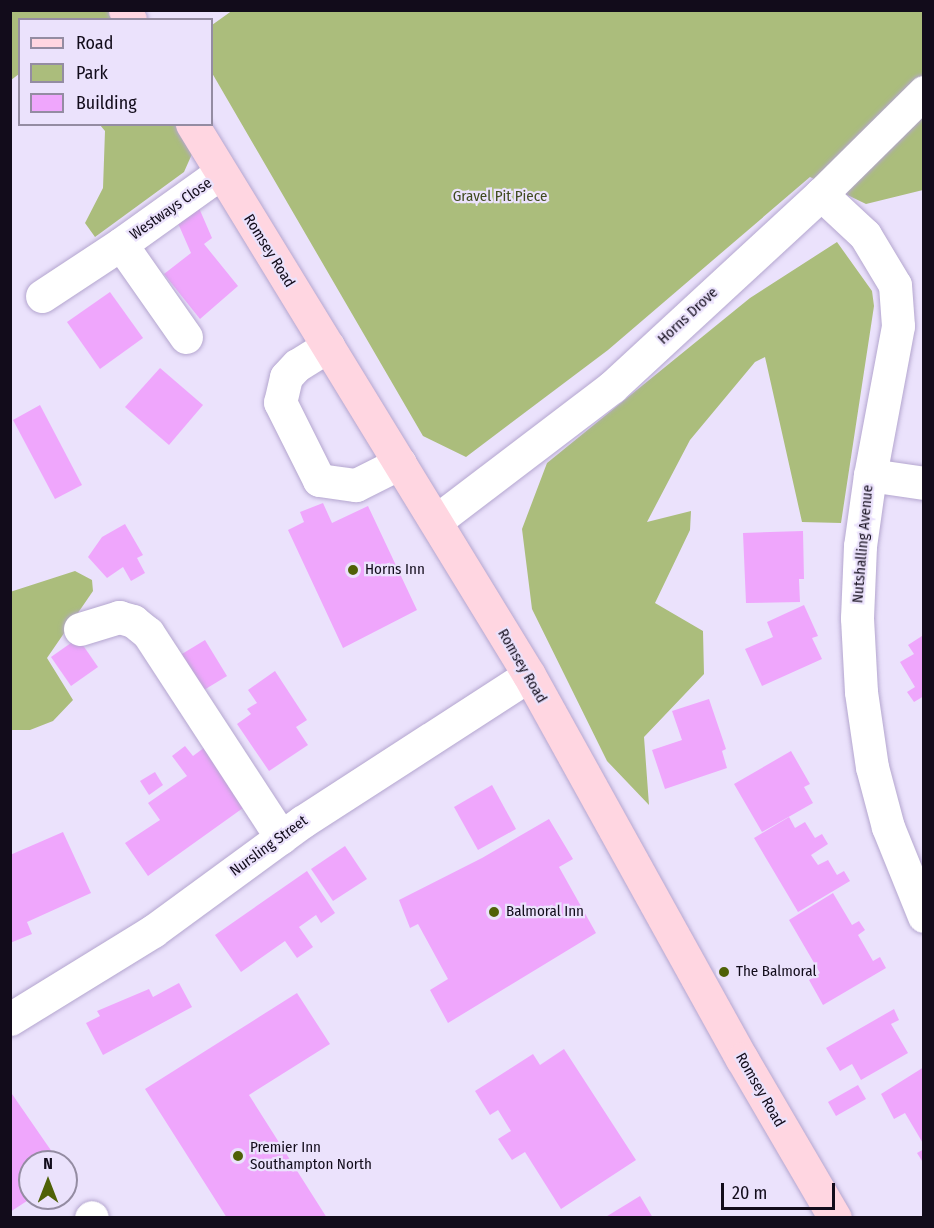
<!DOCTYPE html>
<style>
body{margin:0}
#map{position:relative;width:934px;height:1228px;overflow:hidden;background:#ebe2fc;font-family:"Fira Sans Condensed",sans-serif}
div>[style]{position:absolute}
[style*='--x']{left:calc(var(--x)*1px);top:calc(var(--y)*1px);width:calc(var(--w)*1px);rotate:calc(var(--a)*1deg)}
.green>*{inset:0;background:#abbd7c}
.building>*{inset:0;background:#efa6fc}
.roads{filter:drop-shadow(0 0 2px #b4a6cf) drop-shadow(0 0 2px #b4a6cf)}
.minor>*{height:33px;margin:-16.5px;padding:0 16.5px;transform-origin:16.5px;border-radius:16.5px;background:#fff}
.major>*{height:33px;margin:-16.5px;padding:0 16.5px;transform-origin:16.5px;border-radius:16.5px;background:#ffd6e1}
.dots>*{width:16px;height:16px;translate:-50% -50%;box-sizing:border-box;border:3px solid #ebe2fc;border-radius:50%}
span{translate:-50% -50%;white-space:nowrap;text-align:center;line-height:1.15;-webkit-text-stroke:4.5px #ebe2fc;paint-order:stroke}
.park-label{font-size:15px;color:#3f4a1e}
.street-label{font-size:15px;color:#120c1b}
.poi-label{font-size:15px;color:#120c1b}
.left{translate:0 -50%;text-align:left}
.frame{position:absolute;inset:0;border:12px solid #120c1b;pointer-events:none}
.legend{position:absolute;left:18px;top:18px;width:195px;height:108px;box-sizing:border-box;background:#ebe2fc;border:2px solid #948ca2;margin:0;padding:8px 10px;list-style:none;font-size:18px;color:#120c1b}
.legend li{display:flex;align-items:center;gap:12px;height:30px}
.legend b{width:30px;border:2px solid #948ca2}
.north{position:absolute;left:18px;top:1150px;width:60px;height:60px;box-sizing:border-box;background:#ebe2fc;border:2px solid #948ca2;border-radius:50%;rotate:0deg;font-size:16px;font-weight:700;line-height:24px;text-align:center;color:#120c1b}
.north::after{content:'';display:block;margin:auto;width:21px;height:27px;background:#4f6107;clip-path:polygon(50% 0,100% 100%,50% 72%,0 100%)}
.scale{position:absolute;left:721px;top:1183px;width:114px;height:27px;box-sizing:border-box;border:3px solid #120c1b;border-top:0;padding-left:8px;font-size:18px;line-height:21px;white-space:nowrap;color:#120c1b;-webkit-text-stroke:4px #ebe2fc;paint-order:stroke}
</style>
<div id="map">
<div class="green">
<div style="clip-path:polygon(233px 10px,923px 11px,923px 190px,866px 204px,810px 177px,608px 350px,466px 457px,423px 436px,212px 73px,212px 25px)"></div>
<div style="clip-path:polygon(11px 11px,110px 11px,115px 19px,20px 20px,19px 74px,11px 80px)"></div>
<div style="clip-path:polygon(100px 125px,175px 125px,192px 154px,184px 172px,95px 237px,85px 223px,103px 188px,105px 131px)"></div>
<div style="clip-path:polygon(837px 242px,872px 291px,874px 306px,841px 523px,802px 522px,765px 357px,755px 362px,690px 440px,647px 522px,691px 511px,690px 530px,655px 603px,703px 631px,704px 674px,644px 737px,649px 805px,607px 761px,532px 609px,522px 529px,547px 463px,750px 298px)"></div>
<div style="clip-path:polygon(75px 571px,92px 580px,93px 591px,47px 658px,73px 700px,53px 721px,30px 730px,11px 730px,10px 592px)"></div>
</div>
<div class="building">
<div style="clip-path:polygon(199px 208px,212px 238px,204px 244px,238px 286px,200px 319px,164px 274px,191px 253px,177px 221px)"></div>
<div style="clip-path:polygon(110px 292px,143px 338px,100px 369px,67px 322px)"></div>
<div style="clip-path:polygon(160px 368px,203px 405px,169px 445px,125px 407px)"></div>
<div style="clip-path:polygon(40px 405px,82px 485px,55px 499px,13px 420px)"></div>
<div style="clip-path:polygon(323px 503px,332px 523px,368px 506px,417px 610px,343px 648px,288px 530px,304px 522px,300px 512px)"></div>
<div style="clip-path:polygon(125px 524px,143px 555px,137px 558px,145px 573px,131px 581px,123px 567px,107px 578px,88px 557px,102px 537px)"></div>
<div style="clip-path:polygon(803px 531px,804px 579px,799px 579px,800px 602px,746px 603px,743px 533px)"></div>
<div style="clip-path:polygon(804px 605px,818px 636px,812px 638px,822px 659px,762px 686px,745px 649px,773px 637px,767px 622px)"></div>
<div style="clip-path:polygon(922px 636px,924px 696px,914px 702px,907px 692px,915px 687px,900px 662px,914px 654px,908px 645px)"></div>
<div style="clip-path:polygon(78px 638px,98px 667px,71px 686px,51px 657px)"></div>
<div style="clip-path:polygon(205px 640px,227px 676px,199px 693px,177px 657px)"></div>
<div style="clip-path:polygon(275px 671px,307px 720px,296px 727px,308px 745px,269px 771px,237px 724px,251px 714px,247px 709px,257px 703px,248px 690px)"></div>
<div style="clip-path:polygon(709px 699px,726px 749px,722px 751px,727px 768px,665px 789px,652px 750px,682px 740px,672px 711px)"></div>
<div style="clip-path:polygon(209px 744px,250px 803px,148px 876px,125px 843px,160px 820px,148px 803px,187px 776px,172px 756px,185px 746px,193px 756px)"></div>
<div style="clip-path:polygon(791px 751px,810px 784px,804px 787px,813px 803px,762px 832px,734px 784px)"></div>
<div style="clip-path:polygon(155px 772px,163px 785px,149px 795px,140px 781px)"></div>
<div style="clip-path:polygon(492px 785px,516px 829px,478px 850px,454px 807px)"></div>
<div style="clip-path:polygon(789px 817px,795px 828px,805px 822px,815px 838px,822px 834px,828px 844px,811px 855px,818px 865px,828px 860px,837px 875px,844px 871px,850px 881px,798px 912px,754px 838px)"></div>
<div style="clip-path:polygon(549px 819px,573px 859px,559px 867px,596px 933px,448px 1023px,430px 990px,448px 979px,418px 924px,410px 928px,399px 900px,482px 858px)"></div>
<div style="clip-path:polygon(63px 832px,91px 893px,27px 922px,32px 934px,10px 943px,10px 855px)"></div>
<div style="clip-path:polygon(345px 846px,367px 879px,333px 901px,311px 869px)"></div>
<div style="clip-path:polygon(307px 871px,335px 913px,321px 923px,316px 915px,299px 927px,313px 947px,297px 958px,285px 941px,241px 972px,215px 935px)"></div>
<div style="clip-path:polygon(833px 893px,852px 925px,859px 921px,865px 930px,858px 935px,873px 961px,880px 957px,886px 968px,823px 1005px,809px 980px,820px 973px,789px 920px)"></div>
<div style="clip-path:polygon(179px 983px,192px 1007px,103px 1055px,86px 1023px,100px 1016px,97px 1011px,149px 989px,153px 997px)"></div>
<div style="clip-path:polygon(297px 993px,330px 1044px,249px 1095px,327px 1218px,227px 1218px,145px 1089px)"></div>
<div style="clip-path:polygon(894px 1009px,899px 1020px,891px 1024px,908px 1053px,861px 1080px,852px 1064px,840px 1071px,826px 1048px)"></div>
<div style="clip-path:polygon(564px 1049px,636px 1160px,561px 1209px,525px 1152px,512px 1160px,498px 1139px,511px 1131px,498px 1110px,490px 1115px,475px 1091px,533px 1054px,540px 1065px)"></div>
<div style="clip-path:polygon(924px 1067px,924px 1145px,905px 1113px,894px 1119px,881px 1094px)"></div>
<div style="clip-path:polygon(858px 1085px,866px 1099px,836px 1116px,828px 1102px)"></div>
<div style="clip-path:polygon(12px 1094px,59px 1162px,30px 1162px,30px 1199px,10px 1212px)"></div>
<div style="clip-path:polygon(924px 1149px,924px 1164px,917px 1153px)"></div>
<div style="clip-path:polygon(640px 1196px,653px 1218px,604px 1218px)"></div>
</div>
<div class="roads">
<div class="minor">
<div style="--x:821;--y:194;--w:60;--a:43"></div>
<div style="--x:865;--y:235;--w:58;--a:59"></div>
<div style="--x:895;--y:285;--w:41;--a:85.8"></div>
<div style="--x:898;--y:326;--w:152;--a:100.6"></div>
<div style="--x:870;--y:475;--w:72;--a:98"></div>
<div style="--x:860;--y:546;--w:72;--a:92.4"></div>
<div style="--x:857;--y:618;--w:74;--a:86.9"></div>
<div style="--x:861;--y:692;--w:76;--a:81.7"></div>
<div style="--x:872;--y:767;--w:62;--a:75.1"></div>
<div style="--x:888;--y:827;--w:96;--a:68"></div>
<div style="--x:42;--y:296;--w:95;--a:-33.4"></div>
<div style="--x:186;--y:337;--w:113;--a:-125"></div>
<div style="--x:121;--y:244;--w:122;--a:-35.6"></div>
<div style="--x:328;--y:346;--w:36;--a:148"></div>
<div style="--x:297;--y:365;--w:16;--a:133"></div>
<div style="--x:286;--y:377;--w:26;--a:103"></div>
<div style="--x:280;--y:402;--w:87;--a:63.4"></div>
<div style="--x:319;--y:480;--w:37;--a:8"></div>
<div style="--x:356;--y:485;--w:49;--a:-26.6"></div>
<div style="--x:870;--y:475;--w:55;--a:8.4"></div>
<div style="--x:436;--y:521;--w:221;--a:-37.3"></div>
<div style="--x:612;--y:387;--w:284;--a:-42.7"></div>
<div style="--x:821;--y:194;--w:145;--a:-44.7"></div>
<div style="--x:80;--y:629;--w:41;--a:-17.1"></div>
<div style="--x:119;--y:617;--w:15;--a:16"></div>
<div style="--x:133;--y:621;--w:19;--a:39"></div>
<div style="--x:148;--y:633;--w:244;--a:56.9"></div>
<div style="--x:10;--y:1019;--w:168;--a:-31.6"></div>
<div style="--x:153;--y:931;--w:185;--a:-36.2"></div>
<div style="--x:302;--y:822;--w:270;--a:-32.9"></div>
<div style="--x:91;--y:1218;--w:1;--a:-45"></div>
</div>
<div class="major">
<div style="--x:125;--y:10;--w:11;--a:63"></div>
<div style="--x:192;--y:124;--w:646;--a:58.55"></div>
<div style="--x:529;--y:675;--w:439;--a:61"></div>
<div style="--x:742;--y:1059;--w:184;--a:59.7"></div>
</div>
</div>
<div class="dots">
<div style="left:353px;top:570px;background:#4f6107"></div>
<div style="left:494px;top:912px;background:#4f6107"></div>
<div style="left:724px;top:972px;background:#4f6107"></div>
<div style="left:238px;top:1156px;background:#4f6107"></div>
</div>
<div class="park-label">
<span style="left:500px;top:197px">Gravel Pit Piece</span>
</div>
<div class="street-label">
<span style="left:171px;top:209px;rotate:-35deg">Westways Close</span>
<span style="left:269px;top:251px;rotate:58deg">Romsey Road</span>
<span style="left:688px;top:316px;rotate:-43deg">Horns Drove</span>
<span style="left:863px;top:544px;rotate:-85deg">Nutshalling Avenue</span>
<span style="left:522px;top:666px;rotate:60deg">Romsey Road</span>
<span style="left:269px;top:846px;rotate:-36deg">Nursling Street</span>
<span style="left:760px;top:1090px;rotate:60deg">Romsey Road</span>
</div>
<div class="poi-label">
<span class="left" style="left:365px;top:570px">Horns Inn</span>
<span class="left" style="left:506px;top:912px">Balmoral Inn</span>
<span class="left" style="left:736px;top:972px">The Balmoral</span>
<span class="left" style="left:250px;top:1156px">Premier Inn<br>Southampton North</span>
</div>
<div class="frame"></div>
<ul class="legend">
<li><b style="height:8px;background:#ffd6e1"></b>Road</li>
<li><b style="height:16px;background:#abbd7c"></b>Park</li>
<li><b style="height:16px;background:#efa6fc"></b>Building</li>
</ul>
<div class="north">N</div>
<div class="scale">20 m</div>
</div>
